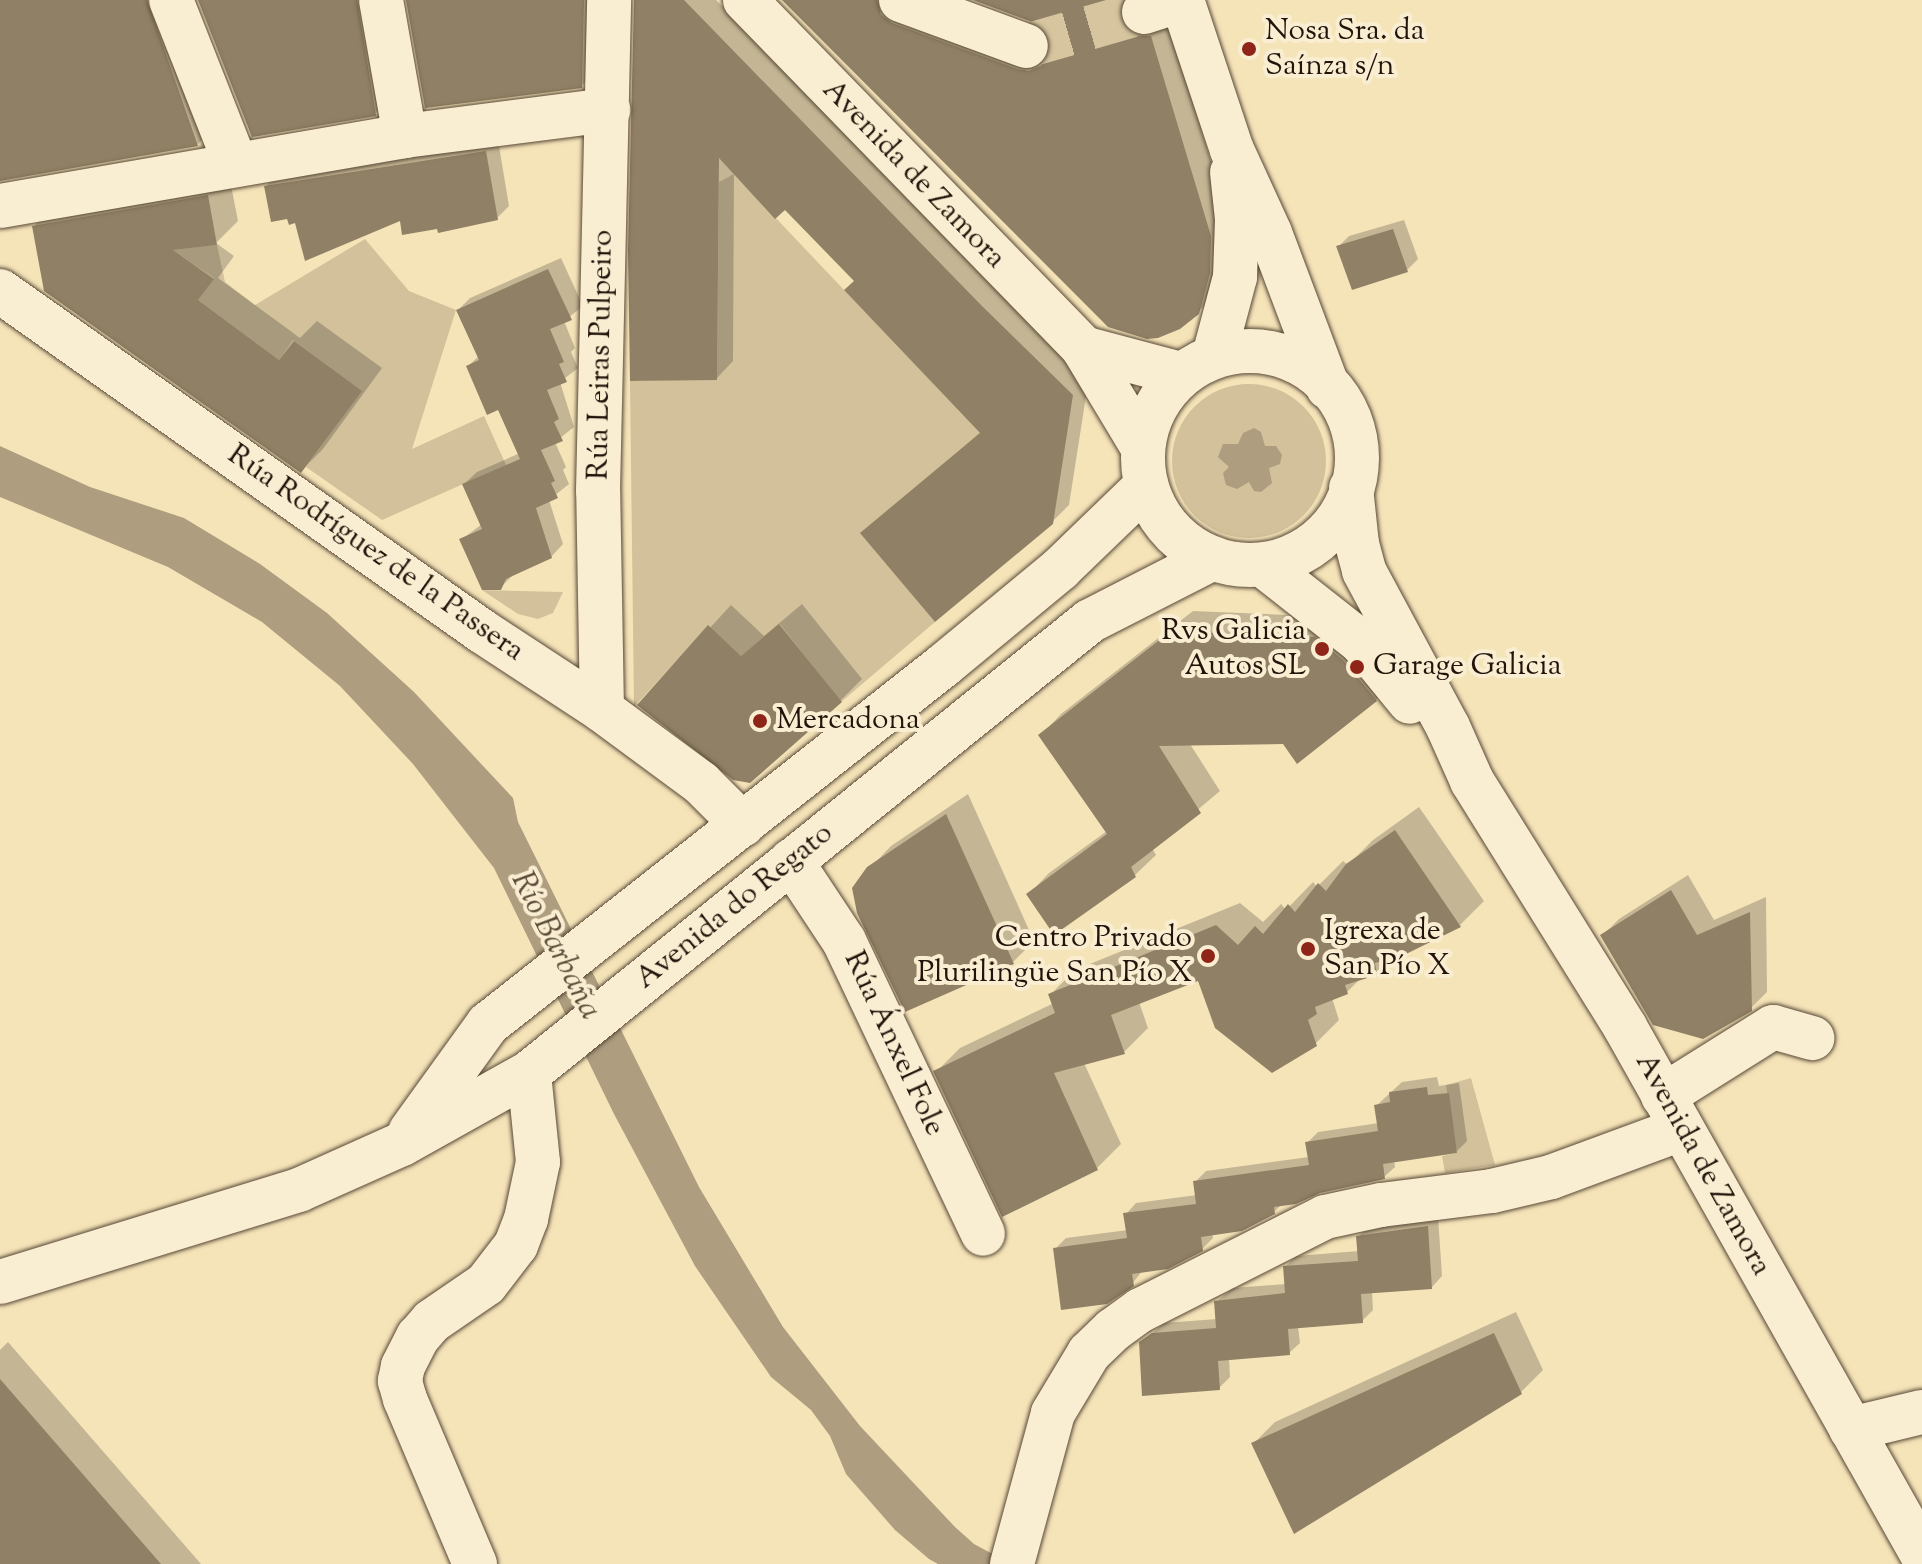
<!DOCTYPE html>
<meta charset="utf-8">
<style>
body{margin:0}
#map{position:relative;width:1922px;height:1564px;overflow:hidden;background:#f6e4b9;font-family:"Sorts Mill Goudy",serif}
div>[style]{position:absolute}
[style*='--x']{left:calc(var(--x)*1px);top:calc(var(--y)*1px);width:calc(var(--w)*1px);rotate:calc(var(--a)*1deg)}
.green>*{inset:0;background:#d2c19b}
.round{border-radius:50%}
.water>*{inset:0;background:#ae9d7e}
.shadow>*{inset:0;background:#0003}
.building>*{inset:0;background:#908065}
.minor-tunnel>*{height:44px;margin-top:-22px;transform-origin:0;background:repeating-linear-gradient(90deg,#d6c59f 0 44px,transparent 0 66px)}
.roads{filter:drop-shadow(0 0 2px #574836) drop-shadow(0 0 2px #574836)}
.minor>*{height:44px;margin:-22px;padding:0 22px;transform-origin:22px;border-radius:22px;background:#f9edd2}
.minor>.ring{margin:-22px;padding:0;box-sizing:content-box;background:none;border:44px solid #f9edd2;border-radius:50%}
.dots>*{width:22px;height:22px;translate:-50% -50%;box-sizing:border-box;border:4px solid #f9edd2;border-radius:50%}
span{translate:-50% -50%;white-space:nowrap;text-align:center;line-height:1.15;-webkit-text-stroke:8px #f9edd2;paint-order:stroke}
.poi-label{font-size:30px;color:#22140a}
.left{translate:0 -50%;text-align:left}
.right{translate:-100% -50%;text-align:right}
.street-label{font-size:30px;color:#22140a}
.water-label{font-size:32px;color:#5a4b38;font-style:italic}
</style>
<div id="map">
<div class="green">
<div style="clip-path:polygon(734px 174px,980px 433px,861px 533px,935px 622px,841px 702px,780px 624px,741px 656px,708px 626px,634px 707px,630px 381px,717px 379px,719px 182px)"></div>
<div style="clip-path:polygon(365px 239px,409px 291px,456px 310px,412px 449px,484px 416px,506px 465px,382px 520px,306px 467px,361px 391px,293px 340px,279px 360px,198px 300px,214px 278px,173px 250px,217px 245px,225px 282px,255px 305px)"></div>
<div class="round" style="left:1172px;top:384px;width:154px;height:154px"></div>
<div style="clip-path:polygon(482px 590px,563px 592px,553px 613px,538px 619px,518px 614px)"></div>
<div style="clip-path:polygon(1471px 1078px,1495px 1165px,1445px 1173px,1442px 1156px,1457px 1153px,1446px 1085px)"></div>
</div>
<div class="water">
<div style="clip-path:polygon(1254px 428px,1261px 432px,1265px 446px,1276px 446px,1282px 455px,1280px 464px,1269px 468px,1272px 483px,1261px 492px,1254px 491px,1249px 482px,1237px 489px,1226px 485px,1223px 473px,1229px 467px,1218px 457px,1223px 444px,1238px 444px,1243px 433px)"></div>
<div style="clip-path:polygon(0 446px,90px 487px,184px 518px,260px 564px,327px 613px,414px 692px,513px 798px,518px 822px,699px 1187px,783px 1327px,860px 1426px,955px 1527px,974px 1544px,1011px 1564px,938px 1564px,929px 1559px,895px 1530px,846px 1474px,830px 1436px,811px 1410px,771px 1377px,695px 1266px,614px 1114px,494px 868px,413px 764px,340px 686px,262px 622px,168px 567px,0 497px)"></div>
</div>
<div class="shadow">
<div style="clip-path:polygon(0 0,166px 0,214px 128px,198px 144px,0 179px)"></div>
<div style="clip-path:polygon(200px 0,374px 0,391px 97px,375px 114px)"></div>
<div style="clip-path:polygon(408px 0,600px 0,598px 70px,581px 86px)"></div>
<div style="clip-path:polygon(635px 0,716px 0,1089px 377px,1069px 505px,1051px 523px,863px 533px,982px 431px,857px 280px,785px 207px,734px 172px,733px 361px,717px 378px)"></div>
<div style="clip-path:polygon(789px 0,901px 0,1035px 53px,1048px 54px,1053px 42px,1047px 29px,1036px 21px,979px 0,1137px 0,1168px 19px,1228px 218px,1216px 294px,1198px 312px)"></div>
<div style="clip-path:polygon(498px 140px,509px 206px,497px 218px,439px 227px,402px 218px,297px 221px,266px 186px,278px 174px)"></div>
<div style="clip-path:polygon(229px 175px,238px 221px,216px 243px,234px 256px,218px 278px,300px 338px,317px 321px,382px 368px,323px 449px,301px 471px,34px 226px,56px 205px)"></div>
<div style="clip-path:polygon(1404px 220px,1418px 259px,1407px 270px,1339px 246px,1349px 236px)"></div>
<div style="clip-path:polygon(561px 258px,583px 306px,564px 321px,575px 348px,571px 352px,578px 368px,560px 382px,574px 427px,555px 442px,566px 467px,563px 470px,569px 484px,549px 500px,563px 544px,551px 557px,512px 576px,500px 588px,461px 540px,482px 524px,464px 484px,477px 472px,520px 453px,499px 407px,468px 366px,479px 356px,458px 310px,470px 298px)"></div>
<div style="clip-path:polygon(802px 604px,862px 679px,840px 701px,640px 704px,731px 605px,764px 636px)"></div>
<div style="clip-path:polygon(1193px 611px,1336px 617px,1396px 679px,1376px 700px,1284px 742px,1190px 744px,1220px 791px,1152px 848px,1156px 855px,1135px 875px,1029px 894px,1049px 873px,1107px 831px,1041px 735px,1061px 714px)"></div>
<div style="clip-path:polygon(968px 794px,1034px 941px,1013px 962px,869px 869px,891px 846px)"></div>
<div style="clip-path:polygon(1419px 807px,1484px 901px,1460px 925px,1393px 956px,1376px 973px,1361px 978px,1347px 992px,1332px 998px,1339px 1020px,1315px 1044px,1199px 978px,1139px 1002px,1148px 1028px,1124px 1052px,1084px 1063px,1121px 1144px,1097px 1168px,936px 1072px,960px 1048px,1054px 1003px,1051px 994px,1075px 970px,1240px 903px,1263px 922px,1281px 904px,1286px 910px,1313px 882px,1317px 887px,1343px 861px,1348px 865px,1373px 840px)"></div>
<div style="clip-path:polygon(1688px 875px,1714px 920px,1766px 897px,1767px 992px,1750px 1009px,1603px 935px,1619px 919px)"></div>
<div style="clip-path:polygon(1437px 1077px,1439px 1086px,1459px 1083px,1467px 1141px,1456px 1152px,1394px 1160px,1395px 1167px,1384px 1177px,1319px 1191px,1282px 1204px,1273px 1213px,1212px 1233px,1213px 1238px,1202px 1249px,1143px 1270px,1132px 1284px,1055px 1249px,1066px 1238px,1128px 1230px,1126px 1214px,1136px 1203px,1197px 1195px,1195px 1182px,1206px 1171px,1309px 1157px,1307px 1143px,1318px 1132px,1379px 1123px,1376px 1106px,1402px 1082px)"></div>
<div style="clip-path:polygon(1438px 1216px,1442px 1276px,1432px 1287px,1372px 1292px,1373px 1310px,1362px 1321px,1298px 1326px,1300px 1343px,1289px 1353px,1229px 1358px,1230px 1377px,1219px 1388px,1141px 1343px,1164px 1323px,1217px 1319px,1216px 1302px,1233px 1288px,1286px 1284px,1285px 1267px,1296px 1256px,1359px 1251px,1358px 1237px,1369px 1226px)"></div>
<div style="clip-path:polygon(1516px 1312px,1543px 1370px,1521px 1392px,1253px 1444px,1275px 1422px)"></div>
<div style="clip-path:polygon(8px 1342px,201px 1564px,0 1564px,0 1350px)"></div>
</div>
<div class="building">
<div style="clip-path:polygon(0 0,147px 0,198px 146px,0 181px)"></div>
<div style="clip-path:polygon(198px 0,357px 0,376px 116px,252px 137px)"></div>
<div style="clip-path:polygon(406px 0,584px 0,582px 88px,425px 108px)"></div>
<div style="clip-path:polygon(634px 0,684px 0,981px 305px,1073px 395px,1053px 524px,935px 622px,860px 533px,980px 433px,844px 290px,854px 281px,785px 210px,775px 219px,719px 158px,717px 380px,630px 381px,628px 250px)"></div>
<div style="clip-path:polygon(782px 0,877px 0,881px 15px,892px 23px,1017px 69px,1029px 71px,1041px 66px,1049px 55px,1051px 43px,1046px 31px,1035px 23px,973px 0,1123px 0,1120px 19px,1127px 30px,1138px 36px,1151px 36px,1211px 236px,1210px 273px,1199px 314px,1180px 329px,1158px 338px,1147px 339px,1108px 327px)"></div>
<div style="clip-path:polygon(486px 151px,498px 220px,438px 233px,437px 229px,402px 235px,400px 221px,305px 261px,295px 223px,289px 225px,287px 219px,271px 222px,264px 186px)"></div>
<div style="clip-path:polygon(208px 195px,217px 245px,173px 250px,214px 279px,198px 300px,279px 360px,294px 341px,362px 391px,301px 473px,44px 291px,32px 226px)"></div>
<div style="clip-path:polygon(1393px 229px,1408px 272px,1352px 290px,1336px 246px)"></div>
<div style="clip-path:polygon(548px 269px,572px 320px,550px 329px,564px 362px,559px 364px,567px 382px,547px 390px,559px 419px,554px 422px,563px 441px,541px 450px,555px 481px,551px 483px,558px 498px,536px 508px,552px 558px,506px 579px,501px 590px,482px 590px,459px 539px,482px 529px,462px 484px,520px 459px,498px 410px,487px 415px,466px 366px,479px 360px,456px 310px)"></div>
<div style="clip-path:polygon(779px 624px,842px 702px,750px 783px,733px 780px,637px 705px,708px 625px,741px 656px)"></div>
<div style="clip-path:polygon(1171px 631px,1315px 637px,1343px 660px,1377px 701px,1297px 764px,1283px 744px,1159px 746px,1201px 813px,1131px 867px,1136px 877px,1054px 935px,1026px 894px,1107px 834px,1038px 735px)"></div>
<div style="clip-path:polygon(946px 814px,1014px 964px,905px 1012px,857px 913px,852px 888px,867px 867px)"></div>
<div style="clip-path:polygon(1395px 830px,1461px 927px,1404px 955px,1375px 963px,1377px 975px,1345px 985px,1348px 994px,1315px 1007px,1317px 1014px,1308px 1020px,1317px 1046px,1272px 1073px,1215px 1028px,1198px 981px,1111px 1015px,1125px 1054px,1054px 1073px,1098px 1170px,1002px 1217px,933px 1071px,1055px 1013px,1048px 994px,1216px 925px,1238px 945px,1255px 926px,1263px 934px,1288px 904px,1295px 912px,1318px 883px,1326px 891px,1346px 864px)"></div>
<div style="clip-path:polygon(1671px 890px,1697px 935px,1750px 912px,1752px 1011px,1703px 1039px,1653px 1025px,1600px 935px)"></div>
<div style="clip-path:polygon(1427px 1087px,1428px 1095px,1449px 1093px,1457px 1153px,1383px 1164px,1385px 1179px,1320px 1193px,1296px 1204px,1274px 1207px,1275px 1214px,1242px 1231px,1201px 1237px,1203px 1251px,1168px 1269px,1132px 1274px,1134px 1286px,1107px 1304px,1061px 1310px,1053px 1248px,1127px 1238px,1123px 1213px,1196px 1204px,1193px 1181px,1309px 1165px,1305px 1142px,1378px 1131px,1374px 1105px,1390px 1102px,1389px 1092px)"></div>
<div style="clip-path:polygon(1428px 1226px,1432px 1289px,1361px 1294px,1363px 1323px,1288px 1329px,1290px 1355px,1218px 1361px,1220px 1390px,1142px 1396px,1139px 1342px,1152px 1333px,1216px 1328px,1214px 1301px,1285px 1293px,1283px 1266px,1358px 1261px,1356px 1236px)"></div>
<div style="clip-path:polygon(1494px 1333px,1522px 1394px,1294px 1534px,1251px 1443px)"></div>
<div style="clip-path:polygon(0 1379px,161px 1564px,0 1564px)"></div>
</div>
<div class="minor-tunnel">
<div style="--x:1026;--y:46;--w:123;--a:-16.1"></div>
</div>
<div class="roads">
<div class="minor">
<div style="--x:171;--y:0;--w:177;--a:68.5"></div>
<div style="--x:381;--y:0;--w:138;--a:80"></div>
<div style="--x:745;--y:0;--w:485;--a:45.8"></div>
<div style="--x:1083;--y:348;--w:114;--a:59"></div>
<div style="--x:901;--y:0;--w:133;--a:20.2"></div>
<div style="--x:1182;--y:0;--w:158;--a:71.6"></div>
<div style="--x:1232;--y:150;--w:91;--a:65.4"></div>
<div style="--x:1270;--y:233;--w:165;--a:69.4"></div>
<div style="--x:1144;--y:12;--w:38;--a:-18"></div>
<div style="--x:0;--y:206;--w:411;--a:-9.8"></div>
<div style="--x:405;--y:136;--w:205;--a:-7.3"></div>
<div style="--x:0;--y:291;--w:591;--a:35.22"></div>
<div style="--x:483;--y:632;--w:142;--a:33.2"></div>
<div style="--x:602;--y:710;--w:123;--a:36.4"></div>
<div style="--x:701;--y:783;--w:59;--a:45"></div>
<div style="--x:1083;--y:348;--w:101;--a:14.9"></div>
<div class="ring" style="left:1143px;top:351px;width:170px;height:170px"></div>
<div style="--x:1214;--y:356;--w:82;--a:-75.1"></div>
<div style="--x:1235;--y:277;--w:58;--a:-88"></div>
<div style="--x:1237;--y:219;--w:47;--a:-96.1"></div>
<div style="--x:1351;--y:488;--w:56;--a:83.9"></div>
<div style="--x:1357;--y:544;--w:28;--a:75"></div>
<div style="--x:1364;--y:571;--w:177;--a:61.7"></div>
<div style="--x:1448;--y:727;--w:59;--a:66"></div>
<div style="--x:1472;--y:781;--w:290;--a:58.1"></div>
<div style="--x:1625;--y:1027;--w:605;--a:60.6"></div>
<div style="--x:1263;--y:565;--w:125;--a:38.2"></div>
<div style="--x:1361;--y:642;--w:77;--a:50.8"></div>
<div style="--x:602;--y:710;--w:219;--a:-91"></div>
<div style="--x:598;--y:491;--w:491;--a:-88.7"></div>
<div style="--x:791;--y:861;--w:96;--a:56.5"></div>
<div style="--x:844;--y:941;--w:324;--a:64.6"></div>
<div style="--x:1663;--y:1096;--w:130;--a:-32.1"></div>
<div style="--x:1773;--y:1027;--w:41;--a:15.8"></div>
<div style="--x:410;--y:1132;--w:133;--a:-54.2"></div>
<div style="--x:488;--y:1024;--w:580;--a:-38.21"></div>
<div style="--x:944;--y:665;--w:151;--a:-39.6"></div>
<div style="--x:1060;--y:569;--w:120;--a:-44"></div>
<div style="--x:0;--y:1282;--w:313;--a:-17.1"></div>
<div style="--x:299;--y:1190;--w:113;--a:-24.1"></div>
<div style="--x:402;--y:1144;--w:145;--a:-29.2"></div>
<div style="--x:529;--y:1073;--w:720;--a:-38.86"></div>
<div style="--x:1090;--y:621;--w:138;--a:-27.1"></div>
<div style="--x:1851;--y:1429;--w:73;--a:-13.5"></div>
<div style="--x:475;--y:1564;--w:179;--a:-113"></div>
<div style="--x:405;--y:1399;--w:19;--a:-106"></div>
<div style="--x:400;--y:1381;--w:15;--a:-79"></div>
<div style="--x:403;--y:1366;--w:33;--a:-63"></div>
<div style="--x:418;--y:1337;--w:21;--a:-49"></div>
<div style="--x:432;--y:1321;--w:65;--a:-34.4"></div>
<div style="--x:486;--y:1284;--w:49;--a:-52.4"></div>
<div style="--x:516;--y:1245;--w:28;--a:-69"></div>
<div style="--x:526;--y:1219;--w:58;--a:-78.1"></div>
<div style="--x:538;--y:1162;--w:89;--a:-95.8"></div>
<div style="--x:1012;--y:1564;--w:156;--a:-74.8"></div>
<div style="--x:1053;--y:1413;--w:70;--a:-59"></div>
<div style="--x:1089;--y:1353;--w:33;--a:-44"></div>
<div style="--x:1113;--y:1330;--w:34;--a:-36"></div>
<div style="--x:1141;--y:1310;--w:206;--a:-26.8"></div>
<div style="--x:1325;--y:1217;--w:57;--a:-12.1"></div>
<div style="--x:1381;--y:1205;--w:112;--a:-7.2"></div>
<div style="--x:1492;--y:1191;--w:61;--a:-13.3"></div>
<div style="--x:1551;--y:1177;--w:139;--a:-20.3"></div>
</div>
</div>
<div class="dots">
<div style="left:1249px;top:49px;background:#8f2418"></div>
<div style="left:1322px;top:649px;background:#8f2418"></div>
<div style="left:1357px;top:667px;background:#8f2418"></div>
<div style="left:760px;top:721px;background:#8f2418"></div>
<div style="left:1308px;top:949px;background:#8f2418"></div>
<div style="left:1208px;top:956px;background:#8f2418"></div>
</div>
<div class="poi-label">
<span class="left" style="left:1265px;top:49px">Nosa Sra. da<br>Saínza s/n</span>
<span class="right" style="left:1306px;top:649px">Rvs Galicia<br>Autos SL</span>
<span class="left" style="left:1373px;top:667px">Garage Galicia</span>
<span class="left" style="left:776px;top:721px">Mercadona</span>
<span class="left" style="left:1324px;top:949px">Igrexa de<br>San Pío X</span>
<span class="right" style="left:1192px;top:956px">Centro Privado<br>Plurilingüe San Pío X</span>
</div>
<div class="street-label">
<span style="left:913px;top:175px;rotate:46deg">Avenida de Zamora</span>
<span style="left:602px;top:355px;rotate:-89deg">Rúa Leiras Pulpeiro</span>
<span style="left:375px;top:554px;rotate:35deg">Rúa Rodríguez de la Passera</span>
<span style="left:735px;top:907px;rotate:-39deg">Avenida do Regato</span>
<span style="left:893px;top:1044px;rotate:65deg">Rúa Ánxel Fole</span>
<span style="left:1702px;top:1165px;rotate:61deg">Avenida de Zamora</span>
</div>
<div class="water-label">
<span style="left:555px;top:946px;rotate:63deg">Río Barbaña</span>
</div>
</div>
